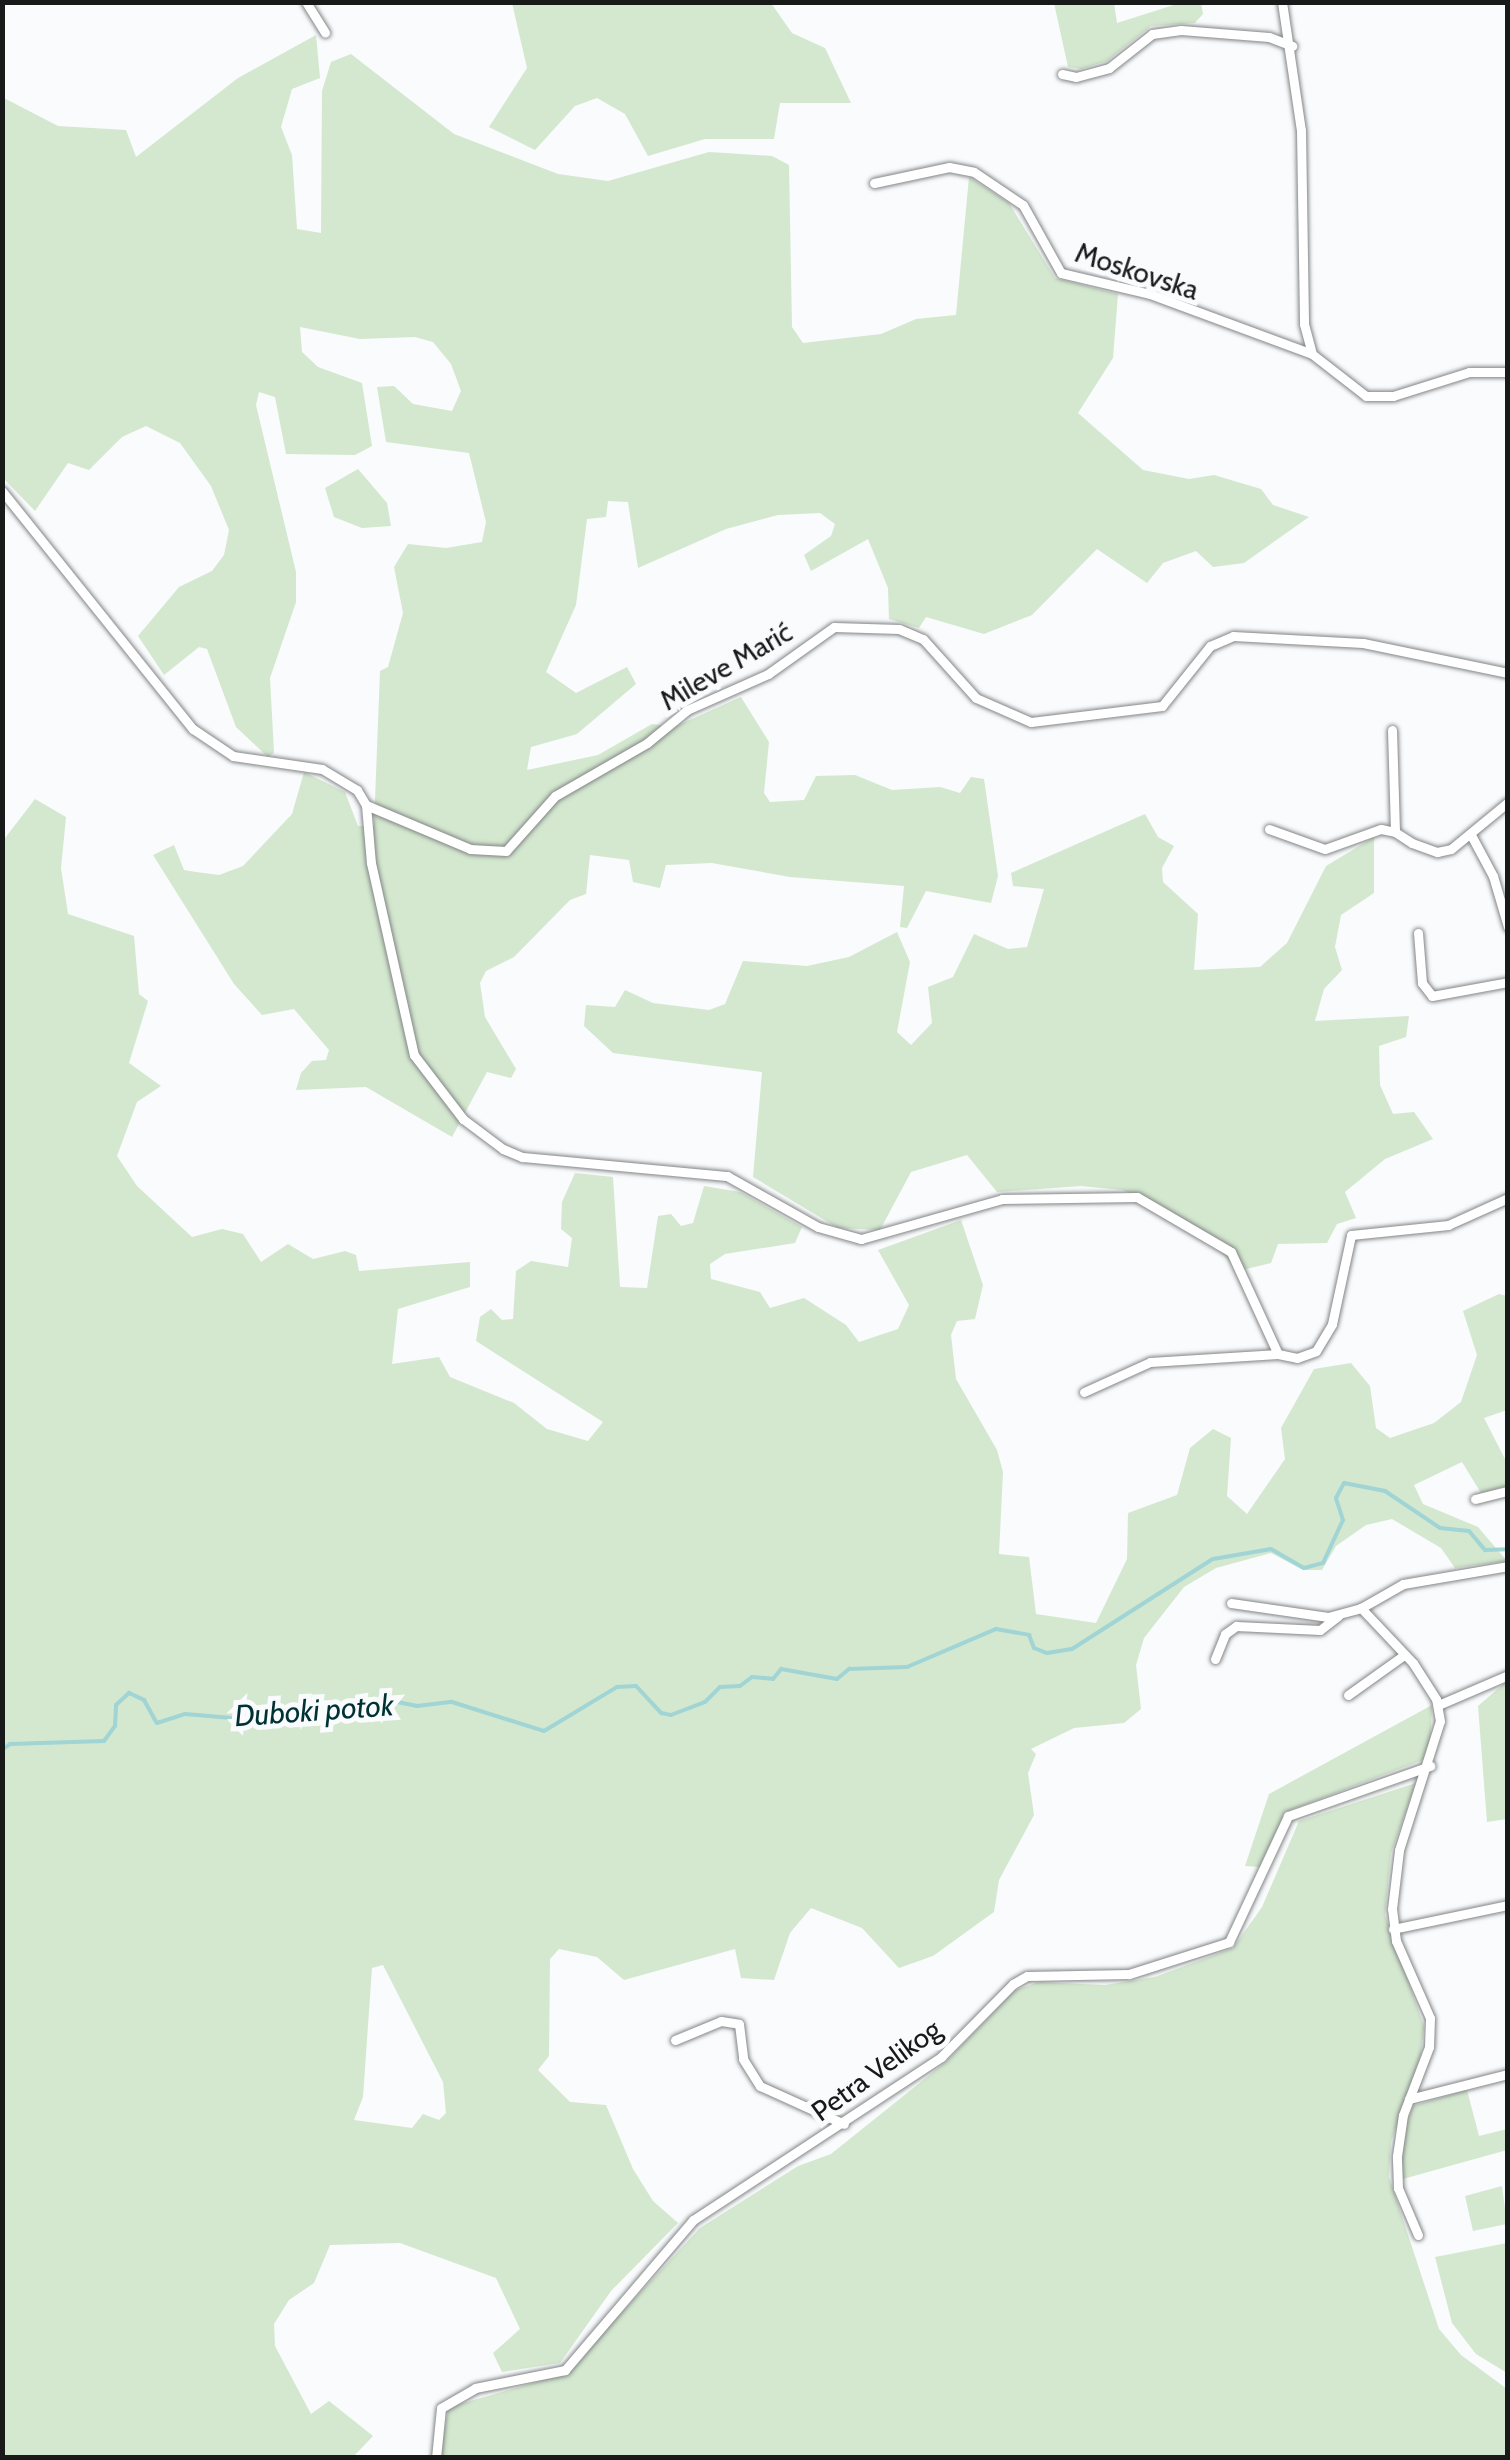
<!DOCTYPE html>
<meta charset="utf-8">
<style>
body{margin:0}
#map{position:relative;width:1510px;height:2460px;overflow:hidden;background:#f9fbfd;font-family:Cabin,sans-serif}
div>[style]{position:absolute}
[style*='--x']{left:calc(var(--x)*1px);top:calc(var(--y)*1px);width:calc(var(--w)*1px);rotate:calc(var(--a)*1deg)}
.green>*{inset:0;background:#d3e8cf}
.stream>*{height:4px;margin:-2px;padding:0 2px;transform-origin:2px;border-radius:2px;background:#a0d4d5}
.roads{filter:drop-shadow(0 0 2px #838586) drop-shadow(0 0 2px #838586)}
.street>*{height:9px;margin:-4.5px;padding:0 4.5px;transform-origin:4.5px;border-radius:4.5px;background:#fff}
span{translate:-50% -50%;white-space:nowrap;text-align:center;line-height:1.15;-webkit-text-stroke:10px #f9fbfd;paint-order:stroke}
.street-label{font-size:28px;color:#181919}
.water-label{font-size:30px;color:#003233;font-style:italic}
.frame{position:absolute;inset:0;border:5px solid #181919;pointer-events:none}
</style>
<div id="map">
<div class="green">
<div style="clip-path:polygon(512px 3px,771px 3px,792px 33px,825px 48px,851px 103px,780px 103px,774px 139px,705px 139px,648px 156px,625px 114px,597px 98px,575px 106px,535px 150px,489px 127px,527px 68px)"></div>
<div style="clip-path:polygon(1054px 3px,1114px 3px,1117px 23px,1180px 3px,1201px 3px,1203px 14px,1195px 23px,1151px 26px,1107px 61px,1081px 69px,1068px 67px)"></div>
<div style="clip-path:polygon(316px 35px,320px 78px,292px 89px,281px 127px,292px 155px,297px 229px,321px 233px,322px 91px,331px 62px,351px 54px,454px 134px,558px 174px,608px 181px,709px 152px,772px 156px,789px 165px,792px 327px,803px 343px,881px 334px,916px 319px,956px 315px,969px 177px,1009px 203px,1055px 278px,1118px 294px,1113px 358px,1078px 413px,1143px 470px,1189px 479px,1214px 475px,1261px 489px,1273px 505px,1309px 517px,1244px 563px,1213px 567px,1196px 551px,1163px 563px,1147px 583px,1097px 549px,1032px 615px,984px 634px,926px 617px,919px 628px,889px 619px,888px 588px,868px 539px,811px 571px,804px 555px,831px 536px,835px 524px,820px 513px,778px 515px,726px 529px,638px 568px,628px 502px,608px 501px,606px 517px,587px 519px,576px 605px,546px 672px,576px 693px,627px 667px,636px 684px,577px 734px,531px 747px,527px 770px,598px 755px,652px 724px,674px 727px,741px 697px,769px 742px,764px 793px,770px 802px,804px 800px,816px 776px,855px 775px,892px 790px,940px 787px,960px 793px,971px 777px,984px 779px,998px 876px,991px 903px,926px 891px,907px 928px,900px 927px,904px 886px,790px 877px,712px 863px,666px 865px,660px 888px,633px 882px,629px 860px,590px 855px,586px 894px,570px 900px,514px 957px,486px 971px,480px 983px,485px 1017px,516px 1069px,511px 1078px,487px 1072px,452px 1137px,366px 1087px,296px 1090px,301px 1073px,312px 1061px,326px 1060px,329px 1050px,294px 1009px,262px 1015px,234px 984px,153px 855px,174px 845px,184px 870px,196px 872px,219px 875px,243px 866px,292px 814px,304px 772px,345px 792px,358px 826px,374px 826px,380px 671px,388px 667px,403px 613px,394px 567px,408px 544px,446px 548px,482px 542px,486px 522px,469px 453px,386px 442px,377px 387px,394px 386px,413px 404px,452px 411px,461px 391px,451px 364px,433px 342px,415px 337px,360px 339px,300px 327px,302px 352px,318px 367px,362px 383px,372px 446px,355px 455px,286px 454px,275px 397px,259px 392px,256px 405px,296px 572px,296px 602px,270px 678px,274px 753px,268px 757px,236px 727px,207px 649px,199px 647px,164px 675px,138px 636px,179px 587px,212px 571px,224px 555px,229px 530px,211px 486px,180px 443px,146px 426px,122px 437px,89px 470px,68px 463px,35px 511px,3px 478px,2px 97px,58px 126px,126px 130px,136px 157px,238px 78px)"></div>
<div style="clip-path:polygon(358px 469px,387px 503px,391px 526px,362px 528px,334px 517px,325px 488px)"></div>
<div style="clip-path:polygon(evenodd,35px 799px,66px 817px,61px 868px,68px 914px,134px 936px,139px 994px,148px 1001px,129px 1063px,161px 1086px,137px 1102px,117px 1156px,137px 1186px,192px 1237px,222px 1229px,243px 1234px,261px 1262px,288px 1244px,313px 1259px,345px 1251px,356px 1255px,359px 1271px,470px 1262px,470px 1287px,398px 1309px,392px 1364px,439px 1357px,450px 1377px,514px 1403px,547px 1429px,588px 1441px,603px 1422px,476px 1341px,480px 1317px,491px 1309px,502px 1320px,513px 1319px,516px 1271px,531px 1261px,568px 1267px,572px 1238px,561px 1229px,562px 1202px,575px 1173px,613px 1177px,620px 1287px,647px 1288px,658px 1216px,671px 1214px,681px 1226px,693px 1223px,704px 1186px,740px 1192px,802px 1227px,795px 1243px,725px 1254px,710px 1264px,711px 1279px,760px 1292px,770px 1308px,804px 1298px,846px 1325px,859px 1342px,898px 1329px,909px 1305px,878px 1250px,961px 1220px,983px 1285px,975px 1319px,957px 1321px,951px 1335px,956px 1379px,997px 1450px,1003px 1472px,999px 1554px,1029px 1557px,1036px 1614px,1096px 1623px,1127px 1559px,1128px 1513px,1177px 1495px,1190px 1448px,1213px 1429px,1231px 1438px,1227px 1496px,1247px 1514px,1285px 1459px,1281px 1428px,1314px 1369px,1351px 1363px,1370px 1386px,1376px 1428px,1390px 1438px,1434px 1423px,1461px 1402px,1477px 1355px,1463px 1311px,1499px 1294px,1507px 1296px,1507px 1410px,1484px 1418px,1507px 1463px,1507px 1486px,1481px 1493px,1462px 1462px,1414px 1485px,1423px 1504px,1478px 1527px,1507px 1561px,1455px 1568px,1441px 1548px,1392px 1519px,1366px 1525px,1336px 1546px,1322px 1570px,1303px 1570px,1271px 1553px,1216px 1568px,1184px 1587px,1144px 1638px,1136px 1665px,1141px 1709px,1124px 1723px,1074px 1728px,1031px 1749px,1036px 1754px,1028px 1773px,1034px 1815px,999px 1880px,994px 1912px,933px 1956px,899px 1968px,862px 1928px,811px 1908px,790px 1933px,774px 1980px,741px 1978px,735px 1949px,624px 1980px,597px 1957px,559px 1949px,550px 1959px,549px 2056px,538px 2070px,570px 2102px,606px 2105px,633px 2169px,653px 2201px,678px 2223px,611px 2291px,560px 2363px,502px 2372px,493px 2353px,520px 2329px,496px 2278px,400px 2243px,330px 2245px,314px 2283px,289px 2300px,274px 2324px,275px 2346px,311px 2414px,329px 2401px,373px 2436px,353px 2457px,3px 2458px,2px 842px,35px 799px,383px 1965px,443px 2082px,446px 2113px,439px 2120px,423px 2114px,412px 2128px,354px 2120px,363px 2097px,372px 1968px,383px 1965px)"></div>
<div style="clip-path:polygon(1145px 814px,1158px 837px,1174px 846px,1162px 868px,1163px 882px,1198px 914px,1194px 970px,1260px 967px,1287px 943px,1326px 866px,1374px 837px,1374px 893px,1341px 915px,1335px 947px,1342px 970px,1324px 989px,1315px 1021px,1409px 1016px,1406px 1037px,1379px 1046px,1380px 1085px,1393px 1114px,1414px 1112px,1433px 1139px,1385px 1159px,1345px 1192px,1356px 1218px,1337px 1224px,1327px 1243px,1278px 1244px,1271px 1263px,1238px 1271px,1200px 1230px,1162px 1206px,1122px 1190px,1081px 1186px,997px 1192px,967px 1155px,911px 1172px,880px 1230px,838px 1228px,753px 1177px,762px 1072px,613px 1053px,584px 1026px,586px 1005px,615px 1007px,625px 990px,653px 1003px,709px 1010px,725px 1004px,743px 961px,807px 966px,849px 957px,897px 932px,910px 962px,897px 1032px,911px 1045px,932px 1023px,928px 987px,953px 977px,974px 934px,1008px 949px,1027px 947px,1044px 889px,1013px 886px,1011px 873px)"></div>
<div style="clip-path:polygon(1507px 1681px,1507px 1819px,1487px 1822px,1478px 1706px)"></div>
<div style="clip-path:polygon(1432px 1705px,1430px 1750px,1423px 1760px,1285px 1812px,1260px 1867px,1245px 1866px,1269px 1794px)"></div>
<div style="clip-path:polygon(1416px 1783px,1391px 1853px,1385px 1915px,1424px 2026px,1421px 2055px,1391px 2142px,1389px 2177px,1439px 2329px,1461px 2355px,1507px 2389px,1507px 2457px,439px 2458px,449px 2407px,565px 2374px,700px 2228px,798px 2166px,831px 2154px,947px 2061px,1014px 1991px,1038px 1982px,1105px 1985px,1155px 1977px,1233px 1948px,1262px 1907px,1299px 1821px)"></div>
<div style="clip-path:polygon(1467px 2090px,1479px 2136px,1507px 2129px,1507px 2150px,1403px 2179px,1400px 2142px,1413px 2106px)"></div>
<div style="clip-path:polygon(1502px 2186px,1507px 2224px,1473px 2231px,1465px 2196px)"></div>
<div style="clip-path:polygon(1507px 2243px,1508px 2243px,1507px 2373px,1476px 2354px,1452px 2323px,1435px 2257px)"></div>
</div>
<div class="stream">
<div style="--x:2;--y:1750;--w:10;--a:-37"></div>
<div style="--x:10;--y:1744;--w:94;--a:-1.8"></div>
<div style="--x:104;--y:1741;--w:19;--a:-54"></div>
<div style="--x:115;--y:1726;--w:21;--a:-87"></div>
<div style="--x:116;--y:1705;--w:18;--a:-43"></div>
<div style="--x:129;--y:1693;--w:17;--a:25"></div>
<div style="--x:144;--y:1700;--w:26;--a:61"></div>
<div style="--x:157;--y:1723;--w:29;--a:-18"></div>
<div style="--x:185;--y:1714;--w:59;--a:4.8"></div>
<div style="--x:244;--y:1719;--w:37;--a:-17"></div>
<div style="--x:279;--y:1708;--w:108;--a:-4.2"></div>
<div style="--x:387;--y:1700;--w:31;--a:11"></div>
<div style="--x:417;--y:1706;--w:35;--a:-7"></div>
<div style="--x:452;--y:1702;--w:96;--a:17.5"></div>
<div style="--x:544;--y:1731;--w:85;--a:-31.1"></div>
<div style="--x:617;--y:1687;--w:19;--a:-3"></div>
<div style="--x:636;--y:1686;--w:37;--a:47"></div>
<div style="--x:661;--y:1713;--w:10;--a:11"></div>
<div style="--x:671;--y:1715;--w:36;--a:-21"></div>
<div style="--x:705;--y:1702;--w:21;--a:-45"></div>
<div style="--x:720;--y:1687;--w:20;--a:-3"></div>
<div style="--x:740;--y:1686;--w:15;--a:-37"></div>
<div style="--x:752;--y:1677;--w:21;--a:5"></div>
<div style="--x:773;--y:1679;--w:13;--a:-51"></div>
<div style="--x:781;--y:1669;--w:57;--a:10.1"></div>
<div style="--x:837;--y:1679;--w:16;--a:-40"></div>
<div style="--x:849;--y:1669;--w:58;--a:-2"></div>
<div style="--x:907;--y:1667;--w:97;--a:-23.1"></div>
<div style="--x:996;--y:1629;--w:34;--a:10"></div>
<div style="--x:1029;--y:1635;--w:14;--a:69"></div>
<div style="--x:1034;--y:1648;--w:14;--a:21"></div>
<div style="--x:1047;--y:1653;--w:25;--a:-9"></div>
<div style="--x:1072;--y:1649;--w:167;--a:-32.6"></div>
<div style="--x:1213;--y:1559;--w:59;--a:-9.8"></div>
<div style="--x:1271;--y:1549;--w:38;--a:30"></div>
<div style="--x:1304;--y:1568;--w:20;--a:-15"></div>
<div style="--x:1323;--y:1563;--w:47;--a:-65.1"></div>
<div style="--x:1343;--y:1520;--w:23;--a:-108"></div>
<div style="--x:1336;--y:1498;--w:17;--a:-62"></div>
<div style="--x:1344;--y:1483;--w:42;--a:11"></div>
<div style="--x:1385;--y:1491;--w:66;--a:33.9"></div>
<div style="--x:1440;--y:1528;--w:29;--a:6"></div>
<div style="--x:1469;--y:1531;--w:25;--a:50"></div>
<div style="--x:1485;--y:1550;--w:23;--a:-2"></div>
</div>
<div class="roads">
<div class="street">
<div style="--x:306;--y:2;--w:36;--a:58"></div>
<div style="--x:1282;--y:2;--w:129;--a:81.6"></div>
<div style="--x:1301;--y:130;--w:194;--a:89.1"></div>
<div style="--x:1304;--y:324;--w:31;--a:75"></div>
<div style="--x:1062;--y:74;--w:14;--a:12"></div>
<div style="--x:1076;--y:77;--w:34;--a:-15"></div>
<div style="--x:1109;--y:68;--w:55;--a:-38.3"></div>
<div style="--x:1152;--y:34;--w:29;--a:-8"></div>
<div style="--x:1181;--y:30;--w:88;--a:4.5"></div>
<div style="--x:1269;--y:37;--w:25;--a:21"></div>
<div style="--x:874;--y:183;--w:77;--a:-12"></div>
<div style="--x:949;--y:167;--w:25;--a:11"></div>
<div style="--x:974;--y:172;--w:59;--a:34"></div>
<div style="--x:1023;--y:205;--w:78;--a:60.8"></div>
<div style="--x:1061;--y:273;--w:91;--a:13.3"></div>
<div style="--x:1150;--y:294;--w:173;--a:20.3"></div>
<div style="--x:1312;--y:354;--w:68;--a:37.9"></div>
<div style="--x:1366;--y:396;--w:27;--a:0"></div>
<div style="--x:1393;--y:396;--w:80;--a:-17.5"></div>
<div style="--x:1469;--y:372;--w:39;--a:0"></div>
<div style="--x:2;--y:491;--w:305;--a:51.3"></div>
<div style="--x:193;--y:729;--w:48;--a:34"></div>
<div style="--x:233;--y:756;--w:90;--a:8.3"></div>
<div style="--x:322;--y:769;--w:41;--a:31"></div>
<div style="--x:357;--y:790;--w:17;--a:59"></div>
<div style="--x:366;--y:805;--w:58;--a:85.1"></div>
<div style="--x:371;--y:863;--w:197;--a:77.4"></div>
<div style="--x:414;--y:1055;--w:81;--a:52.6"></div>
<div style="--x:463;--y:1119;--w:50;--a:36.9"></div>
<div style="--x:503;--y:1149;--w:21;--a:23"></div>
<div style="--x:522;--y:1157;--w:206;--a:5.3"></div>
<div style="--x:727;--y:1176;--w:104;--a:29.3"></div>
<div style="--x:818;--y:1227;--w:45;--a:15.6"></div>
<div style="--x:861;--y:1239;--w:147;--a:-15.8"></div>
<div style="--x:1002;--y:1199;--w:135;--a:-0.8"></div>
<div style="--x:1137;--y:1197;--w:109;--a:30.3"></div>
<div style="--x:1231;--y:1252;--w:112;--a:65.3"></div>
<div style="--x:1278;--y:1354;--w:19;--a:12"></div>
<div style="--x:1297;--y:1358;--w:20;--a:-20"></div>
<div style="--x:1316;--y:1351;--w:31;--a:-59"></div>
<div style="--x:1332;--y:1324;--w:91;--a:-77.9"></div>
<div style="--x:1351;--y:1235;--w:98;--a:-5.9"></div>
<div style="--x:1448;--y:1225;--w:66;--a:-24.2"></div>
<div style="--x:1392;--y:730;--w:102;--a:88.3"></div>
<div style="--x:1395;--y:832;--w:20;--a:33"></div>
<div style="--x:1412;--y:843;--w:27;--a:20"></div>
<div style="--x:1437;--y:852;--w:14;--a:-12"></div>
<div style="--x:1451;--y:849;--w:74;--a:-39.5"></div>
<div style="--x:366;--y:805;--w:113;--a:22.9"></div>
<div style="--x:470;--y:849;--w:36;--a:3"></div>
<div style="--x:506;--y:851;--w:74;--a:-48.3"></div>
<div style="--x:555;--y:796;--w:106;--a:-29.9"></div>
<div style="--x:647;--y:743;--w:52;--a:-39.5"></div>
<div style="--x:687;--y:710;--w:89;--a:-24"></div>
<div style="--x:768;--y:674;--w:81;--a:-35.5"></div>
<div style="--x:834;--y:627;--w:65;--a:1.8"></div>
<div style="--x:899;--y:629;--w:26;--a:23"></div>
<div style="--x:923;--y:639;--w:79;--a:48.1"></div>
<div style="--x:976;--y:698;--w:60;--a:23.6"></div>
<div style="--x:1031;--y:722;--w:132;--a:-7"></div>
<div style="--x:1162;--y:706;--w:77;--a:-51.3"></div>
<div style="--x:1210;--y:646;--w:25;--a:-23"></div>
<div style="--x:1233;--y:636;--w:130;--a:3.1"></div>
<div style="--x:1363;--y:643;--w:148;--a:11.7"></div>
<div style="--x:1269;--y:829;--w:59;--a:19.7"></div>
<div style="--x:1325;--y:849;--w:59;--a:-19.7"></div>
<div style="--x:1381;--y:829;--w:14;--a:12"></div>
<div style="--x:1471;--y:835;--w:47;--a:61.8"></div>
<div style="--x:1493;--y:876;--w:53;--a:73.6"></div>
<div style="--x:1418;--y:933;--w:50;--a:85.4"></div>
<div style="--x:1422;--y:983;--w:16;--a:52"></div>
<div style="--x:1432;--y:996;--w:77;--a:-10.4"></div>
<div style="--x:1084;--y:1392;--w:72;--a:-24.4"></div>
<div style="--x:1150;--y:1362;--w:128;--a:-3.6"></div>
<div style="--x:1475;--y:1499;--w:34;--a:-14"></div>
<div style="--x:1231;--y:1603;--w:98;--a:8.2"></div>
<div style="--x:1328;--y:1617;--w:34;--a:-15"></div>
<div style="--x:1215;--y:1659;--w:27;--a:-68"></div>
<div style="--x:1225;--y:1634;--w:14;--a:-36"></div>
<div style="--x:1236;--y:1626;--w:84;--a:2.7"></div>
<div style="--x:1320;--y:1630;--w:23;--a:-38"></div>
<div style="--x:1348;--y:1695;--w:69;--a:-35.5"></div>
<div style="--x:1438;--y:1705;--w:76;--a:-23.2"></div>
<div style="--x:1393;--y:1929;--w:117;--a:-11.8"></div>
<div style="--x:675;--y:2040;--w:50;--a:-22.4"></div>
<div style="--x:721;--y:2021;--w:18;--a:9"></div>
<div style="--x:739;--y:2024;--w:35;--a:83"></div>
<div style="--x:743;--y:2059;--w:32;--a:58"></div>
<div style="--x:760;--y:2086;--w:92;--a:24.3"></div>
<div style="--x:1409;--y:2099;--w:102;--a:-14.2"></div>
<div style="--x:1418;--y:2235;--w:51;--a:-113.1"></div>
<div style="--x:1398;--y:2188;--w:32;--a:-92"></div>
<div style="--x:1397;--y:2156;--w:41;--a:-81.7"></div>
<div style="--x:1403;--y:2115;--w:73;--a:-69.1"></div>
<div style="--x:1429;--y:2047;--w:29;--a:-88"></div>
<div style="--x:1430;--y:2018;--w:84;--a:-113.8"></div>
<div style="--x:1396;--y:1941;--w:32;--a:-97"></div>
<div style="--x:1392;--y:1909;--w:59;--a:-83.2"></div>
<div style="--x:1399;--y:1850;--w:135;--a:-72.4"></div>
<div style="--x:1440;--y:1721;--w:22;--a:-100"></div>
<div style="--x:1436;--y:1699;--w:43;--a:-122.6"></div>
<div style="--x:1413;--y:1663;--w:76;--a:-133.4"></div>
<div style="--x:1361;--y:1608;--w:48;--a:-29.7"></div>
<div style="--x:1403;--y:1584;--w:107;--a:-9.7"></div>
<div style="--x:436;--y:2458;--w:50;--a:-84.3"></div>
<div style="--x:441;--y:2408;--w:39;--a:-30"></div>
<div style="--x:475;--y:2388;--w:92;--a:-11.3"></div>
<div style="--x:565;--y:2370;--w:197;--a:-49.5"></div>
<div style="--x:693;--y:2220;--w:297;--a:-33.3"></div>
<div style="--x:941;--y:2057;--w:103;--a:-45.4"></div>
<div style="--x:1013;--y:1984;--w:16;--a:-30"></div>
<div style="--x:1027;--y:1976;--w:102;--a:-1.1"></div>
<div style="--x:1129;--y:1974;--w:105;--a:-17.7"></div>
<div style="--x:1229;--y:1942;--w:139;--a:-64.9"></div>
<div style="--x:1288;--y:1816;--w:151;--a:-19.4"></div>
</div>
</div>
<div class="street-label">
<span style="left:1137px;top:271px;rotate:18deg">Moskovska</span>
<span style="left:726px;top:666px;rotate:-30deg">Mileve Marić</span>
<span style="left:876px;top:2070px;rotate:-36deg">Petra Velikog</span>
</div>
<div class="water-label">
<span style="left:314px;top:1711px;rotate:-4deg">Duboki potok</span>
</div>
<div class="frame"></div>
</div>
